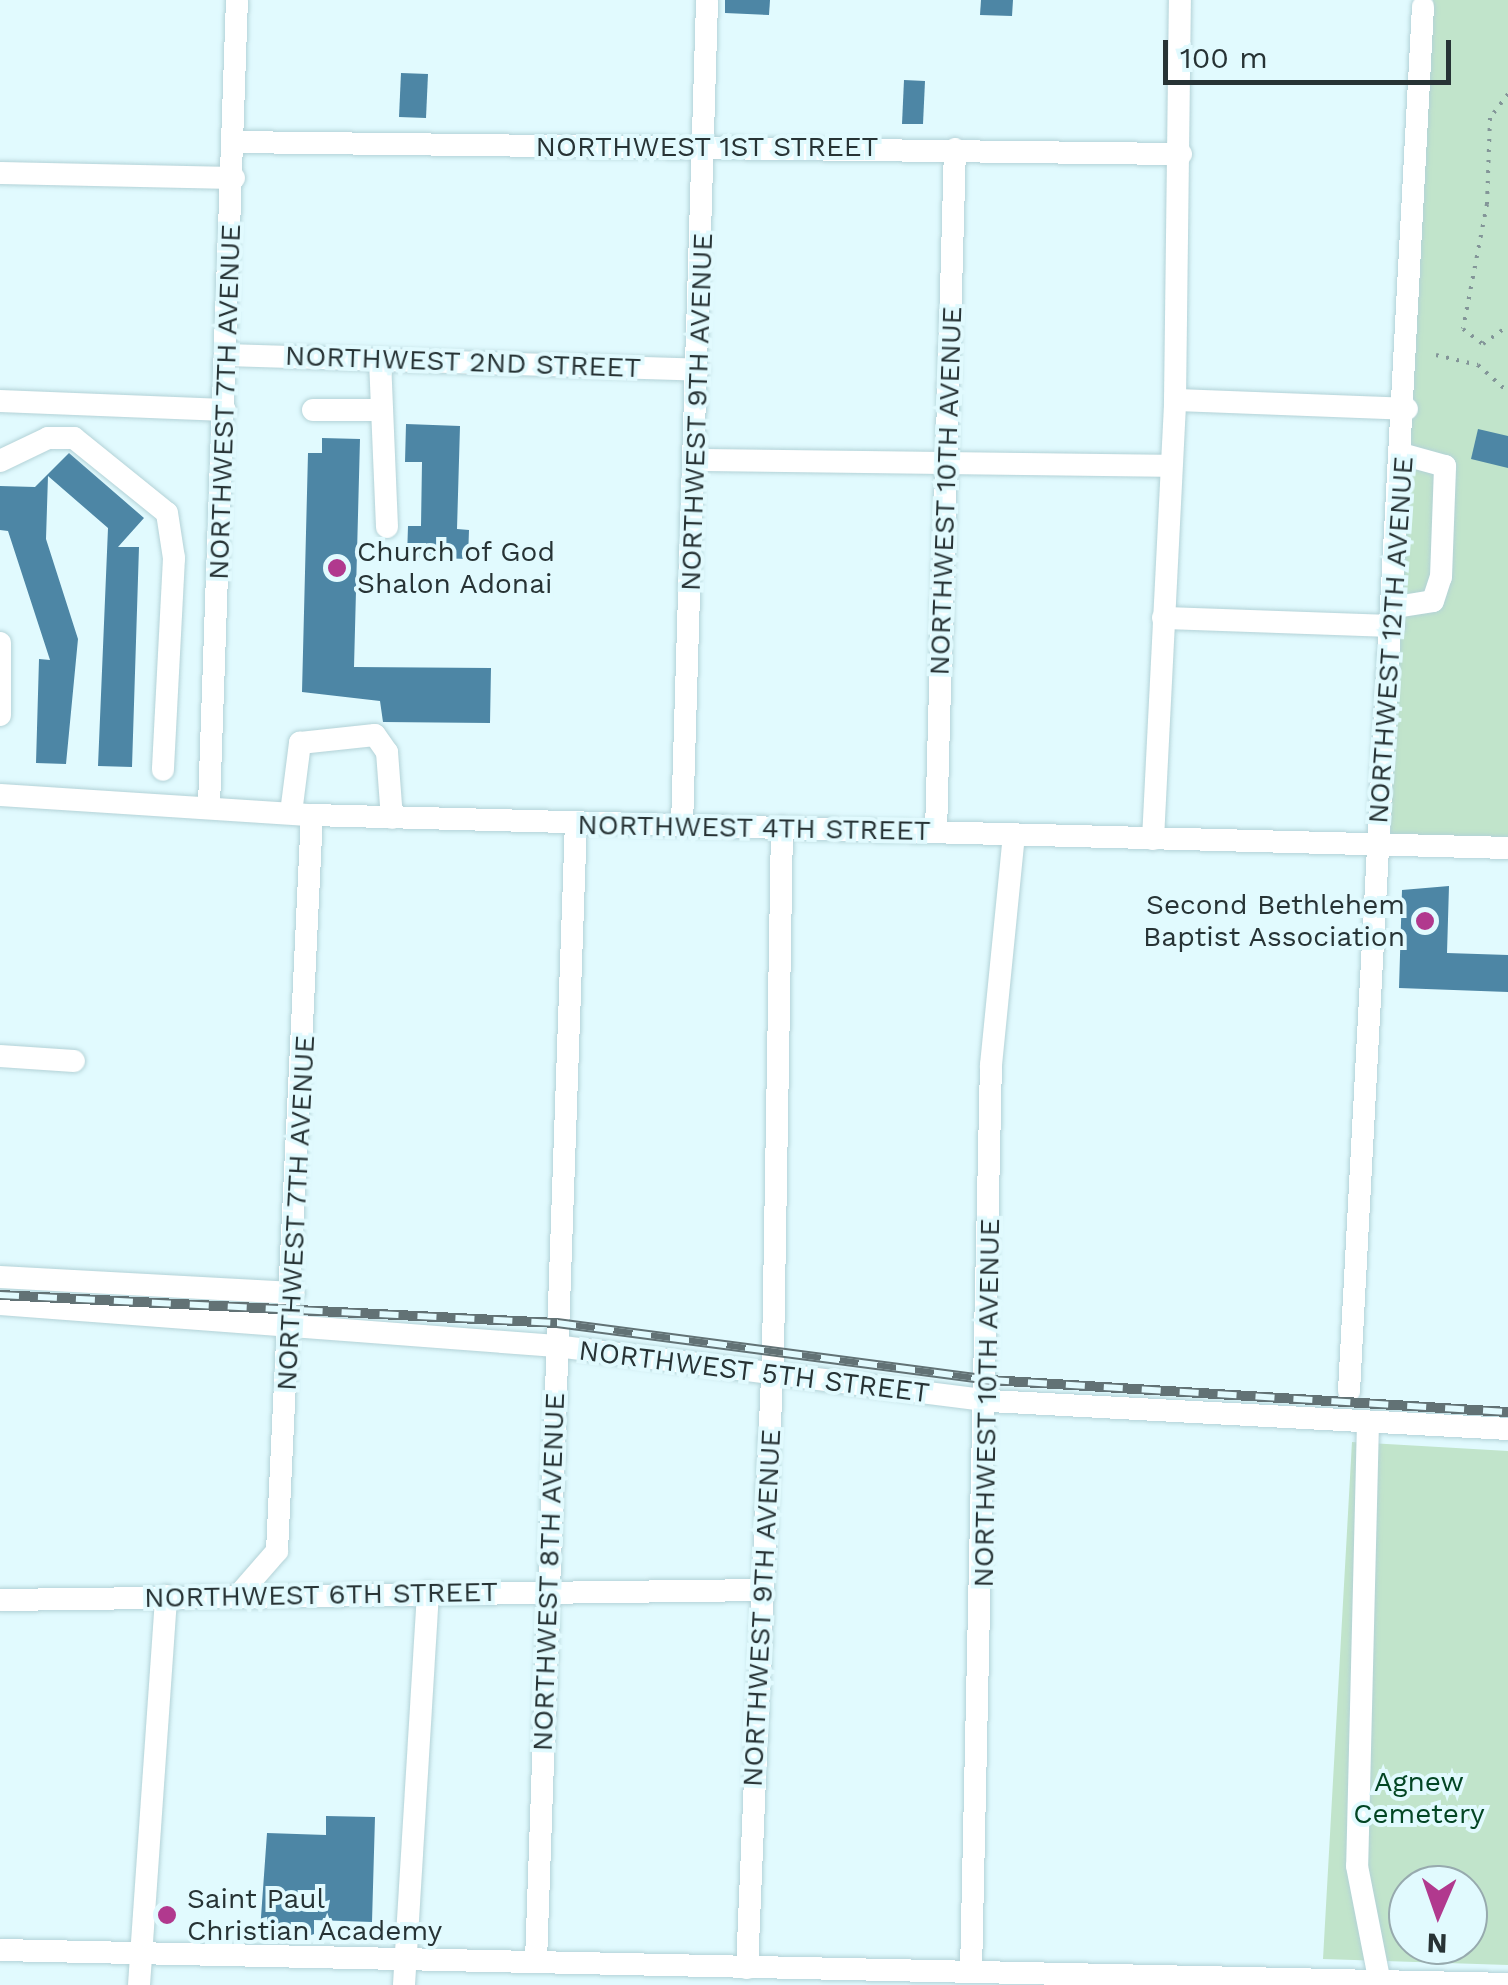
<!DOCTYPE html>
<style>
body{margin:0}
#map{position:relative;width:1508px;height:1985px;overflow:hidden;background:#e1fafe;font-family:"Work Sans",sans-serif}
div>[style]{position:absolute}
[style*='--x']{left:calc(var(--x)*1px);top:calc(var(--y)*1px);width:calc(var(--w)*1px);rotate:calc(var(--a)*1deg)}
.green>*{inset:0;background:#c1e4cb}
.building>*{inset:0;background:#4d86a5}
.path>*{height:4px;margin-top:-2px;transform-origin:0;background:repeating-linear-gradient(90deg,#839598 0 2.5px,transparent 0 10.5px)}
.roads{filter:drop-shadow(0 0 2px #b3d2d7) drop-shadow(0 0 2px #b3d2d7)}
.minor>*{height:22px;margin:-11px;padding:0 11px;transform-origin:11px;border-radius:11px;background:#fff}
.rail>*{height:10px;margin-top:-5px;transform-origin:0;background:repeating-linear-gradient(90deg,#e1fafe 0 19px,#627275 0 38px);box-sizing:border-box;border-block:2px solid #627275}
.dots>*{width:28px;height:28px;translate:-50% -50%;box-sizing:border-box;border:5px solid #e1fafe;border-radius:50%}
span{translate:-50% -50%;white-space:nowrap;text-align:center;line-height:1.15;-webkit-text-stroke:8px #e1fafe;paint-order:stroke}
.street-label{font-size:28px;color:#273335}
.poi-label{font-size:28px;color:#273335}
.left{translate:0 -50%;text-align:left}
.right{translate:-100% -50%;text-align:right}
.park-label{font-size:28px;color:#034624}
.north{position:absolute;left:1388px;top:1865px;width:100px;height:100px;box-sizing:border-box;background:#e1fafe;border:2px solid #97aaae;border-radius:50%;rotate:182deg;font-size:28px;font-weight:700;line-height:40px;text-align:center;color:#273335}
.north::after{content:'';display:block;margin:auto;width:35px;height:45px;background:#b1398e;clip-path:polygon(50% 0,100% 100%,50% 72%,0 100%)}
.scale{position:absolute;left:1163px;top:40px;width:288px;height:45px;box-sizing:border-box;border:5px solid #273335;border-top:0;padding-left:12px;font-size:30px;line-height:35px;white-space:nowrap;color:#273335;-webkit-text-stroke:8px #e1fafe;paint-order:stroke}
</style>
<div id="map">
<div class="green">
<div style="clip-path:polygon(1433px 0,1508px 0,1508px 837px,1390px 835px)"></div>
<div style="clip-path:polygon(evenodd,1352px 1442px,1508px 1451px,1508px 1965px,1323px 1959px,1352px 1442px,1408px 1885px,1468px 1885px,1468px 1945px,1408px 1945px,1408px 1885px)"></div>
</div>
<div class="building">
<div style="clip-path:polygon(725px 0,770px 0,769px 15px,725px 13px)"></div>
<div style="clip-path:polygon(981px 0,1013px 0,1012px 16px,980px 15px)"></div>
<div style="clip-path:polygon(401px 73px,428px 74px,426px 118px,399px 117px)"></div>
<div style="clip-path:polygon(904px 80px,925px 81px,923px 124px,902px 124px)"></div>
<div style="clip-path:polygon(406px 424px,460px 426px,457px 529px,469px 530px,468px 559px,407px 557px,408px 526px,421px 526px,422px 462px,405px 462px)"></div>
<div style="clip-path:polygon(1478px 429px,1508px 436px,1508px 468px,1471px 459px)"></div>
<div style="clip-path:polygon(322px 438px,360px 439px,354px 667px,491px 668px,490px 723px,383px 722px,380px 701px,302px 692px,308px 453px,322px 453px)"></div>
<div style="clip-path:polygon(69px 453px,144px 518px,118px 547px,139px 547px,132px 767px,98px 766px,108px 528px,48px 476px,46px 539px,78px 639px,66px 764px,36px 763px,39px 659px,50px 660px,8px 531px,0 530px,0 486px,35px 487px)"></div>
<div style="clip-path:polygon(1449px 886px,1447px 953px,1508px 955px,1508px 992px,1399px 988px,1402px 890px)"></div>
<div style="clip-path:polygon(326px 1816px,375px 1817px,372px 1922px,314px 1920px,314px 1934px,301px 1939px,260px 1931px,267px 1833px,326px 1835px)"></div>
</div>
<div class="path">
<div style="--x:1508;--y:94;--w:30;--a:127"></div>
<div style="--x:1490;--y:118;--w:86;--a:92"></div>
<div style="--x:1487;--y:204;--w:127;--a:100.9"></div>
<div style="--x:1463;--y:329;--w:25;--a:37"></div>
<div style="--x:1483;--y:344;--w:31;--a:-36"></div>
<div style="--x:1436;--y:355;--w:43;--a:13.4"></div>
<div style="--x:1478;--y:365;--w:40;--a:42"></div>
</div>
<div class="roads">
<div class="minor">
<div style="--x:234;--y:142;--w:947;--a:0.73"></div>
<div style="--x:0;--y:173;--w:234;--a:1.2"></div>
<div style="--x:229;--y:355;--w:469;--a:1.8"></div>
<div style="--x:380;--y:360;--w:167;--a:87.6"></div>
<div style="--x:1175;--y:400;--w:232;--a:2.2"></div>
<div style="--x:0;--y:401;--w:225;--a:2.3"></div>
<div style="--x:313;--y:410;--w:69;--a:0"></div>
<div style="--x:696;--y:460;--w:475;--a:0.7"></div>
<div style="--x:0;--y:461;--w:53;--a:-25.6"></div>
<div style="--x:48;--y:438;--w:26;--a:0"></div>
<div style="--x:74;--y:438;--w:119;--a:38.9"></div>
<div style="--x:167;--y:513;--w:46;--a:81.2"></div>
<div style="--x:174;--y:558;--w:212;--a:93"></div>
<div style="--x:1396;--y:607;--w:37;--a:-9"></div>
<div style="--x:1433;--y:601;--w:25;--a:-72"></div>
<div style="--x:1441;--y:577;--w:111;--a:-87.9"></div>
<div style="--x:1445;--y:466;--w:41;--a:-164.6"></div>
<div style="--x:1163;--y:618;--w:231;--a:2"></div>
<div style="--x:0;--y:643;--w:72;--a:90"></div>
<div style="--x:0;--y:795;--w:313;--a:3.7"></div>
<div style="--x:312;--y:815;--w:1196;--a:1.58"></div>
<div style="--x:209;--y:805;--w:805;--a:-88.01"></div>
<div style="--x:291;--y:813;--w:71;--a:-82.7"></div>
<div style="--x:300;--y:743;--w:75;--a:-6.1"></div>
<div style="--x:375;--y:735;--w:21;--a:55"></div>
<div style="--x:387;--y:752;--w:66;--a:85.7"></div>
<div style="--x:682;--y:825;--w:825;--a:-88.26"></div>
<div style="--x:936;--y:832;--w:683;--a:-88.41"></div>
<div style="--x:1153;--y:839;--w:440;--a:-87.1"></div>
<div style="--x:1175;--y:400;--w:400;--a:-89.3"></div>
<div style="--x:0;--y:1056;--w:74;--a:3.9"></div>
<div style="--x:0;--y:1277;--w:294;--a:3.1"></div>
<div style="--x:0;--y:1304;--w:558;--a:4.32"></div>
<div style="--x:556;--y:1346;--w:437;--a:7.2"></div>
<div style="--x:990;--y:1401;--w:519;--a:3.09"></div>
<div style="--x:1349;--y:1391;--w:1386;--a:-86.94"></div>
<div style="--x:1368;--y:1422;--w:444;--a:91.4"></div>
<div style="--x:1357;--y:1866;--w:114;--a:78.9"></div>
<div style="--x:237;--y:1597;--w:61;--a:-49"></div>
<div style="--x:277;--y:1551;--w:737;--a:-87.28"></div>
<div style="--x:0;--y:1600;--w:762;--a:-0.75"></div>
<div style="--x:0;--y:1950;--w:1508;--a:1.29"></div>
<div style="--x:536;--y:1961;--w:1138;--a:-87.99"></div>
<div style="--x:747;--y:1968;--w:616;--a:-87.58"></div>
<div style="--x:773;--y:1353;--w:526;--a:-89.02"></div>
<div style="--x:971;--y:1972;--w:907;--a:-88.74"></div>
<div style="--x:991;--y:1065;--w:231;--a:-84.3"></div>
<div style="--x:139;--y:1985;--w:390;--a:-86"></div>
<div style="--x:404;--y:1985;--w:393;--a:-86.5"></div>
</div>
</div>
<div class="rail">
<div style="--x:0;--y:1295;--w:558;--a:2.88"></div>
<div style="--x:557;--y:1323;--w:437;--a:7.5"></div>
<div style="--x:990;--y:1380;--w:519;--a:3.54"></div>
</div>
<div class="dots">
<div style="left:337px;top:568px;background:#b1398e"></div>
<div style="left:1425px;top:921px;background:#b1398e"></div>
<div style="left:167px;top:1915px;background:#b1398e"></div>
</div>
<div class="street-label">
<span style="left:707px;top:147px">NORTHWEST 1ST STREET</span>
<span style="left:463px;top:362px;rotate:2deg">NORTHWEST 2ND STREET</span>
<span style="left:225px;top:402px;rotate:-88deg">NORTHWEST 7TH AVENUE</span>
<span style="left:697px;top:412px;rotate:-88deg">NORTHWEST 9TH AVENUE</span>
<span style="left:946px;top:491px;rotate:-88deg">NORTHWEST 10TH AVENUE</span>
<span style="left:1391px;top:640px;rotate:-86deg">NORTHWEST 12TH AVENUE</span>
<span style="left:754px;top:828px;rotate:1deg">NORTHWEST 4TH STREET</span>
<span style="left:296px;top:1213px;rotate:-87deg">NORTHWEST 7TH AVENUE</span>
<span style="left:754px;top:1372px;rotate:7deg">NORTHWEST 5TH STREET</span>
<span style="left:987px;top:1403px;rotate:-89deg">NORTHWEST 10TH AVENUE</span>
<span style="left:549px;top:1572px;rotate:-88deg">NORTHWEST 8TH AVENUE</span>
<span style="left:321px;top:1595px;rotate:-1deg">NORTHWEST 6TH STREET</span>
<span style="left:762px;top:1608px;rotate:-87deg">NORTHWEST 9TH AVENUE</span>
</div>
<div class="poi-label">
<span class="left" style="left:357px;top:568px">Church of God<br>Shalon Adonai</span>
<span class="right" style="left:1405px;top:921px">Second Bethlehem<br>Baptist Association</span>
<span class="left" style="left:187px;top:1915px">Saint Paul<br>Christian Academy</span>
</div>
<div class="park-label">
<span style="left:1419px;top:1798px">Agnew<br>Cemetery</span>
</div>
<div class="north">N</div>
<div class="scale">100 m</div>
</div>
